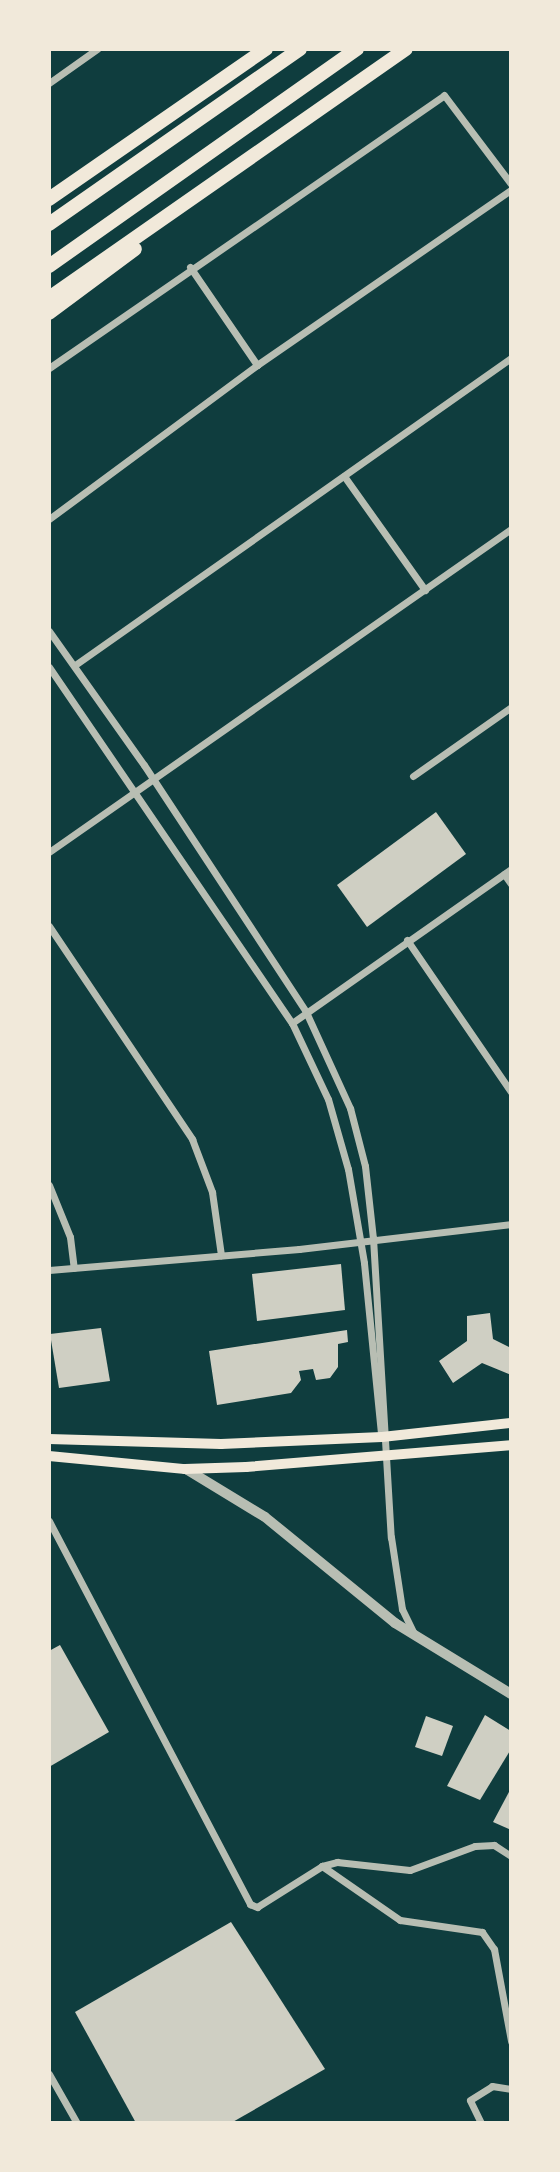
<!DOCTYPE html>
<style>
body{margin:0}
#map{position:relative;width:560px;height:2172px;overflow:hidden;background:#0f3d3e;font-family:"Public Sans",sans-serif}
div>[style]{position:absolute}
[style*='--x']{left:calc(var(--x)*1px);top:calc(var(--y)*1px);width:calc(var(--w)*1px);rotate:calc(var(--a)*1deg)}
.building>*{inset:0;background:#cfcfc3}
.minor>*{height:7px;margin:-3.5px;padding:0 3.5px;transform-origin:3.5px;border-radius:3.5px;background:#b8beb3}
.tertiary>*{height:10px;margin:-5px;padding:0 5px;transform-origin:5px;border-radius:5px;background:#b8beb3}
.secondary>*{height:10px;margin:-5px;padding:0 5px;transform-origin:5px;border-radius:5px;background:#f1e9da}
.motorway>*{height:14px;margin:-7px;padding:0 7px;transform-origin:7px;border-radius:7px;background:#f1e9da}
span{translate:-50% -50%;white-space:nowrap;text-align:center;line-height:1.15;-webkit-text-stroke:5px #f1e9da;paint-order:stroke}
.frame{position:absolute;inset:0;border:51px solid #f1e9da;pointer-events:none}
</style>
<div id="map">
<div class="building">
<div style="clip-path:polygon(436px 812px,466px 854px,367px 927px,337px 885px)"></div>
<div style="clip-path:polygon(341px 1264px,345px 1310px,257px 1321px,252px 1274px)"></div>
<div style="clip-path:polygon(490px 1313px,493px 1339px,511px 1348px,511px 1375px,482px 1363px,453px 1383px,439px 1361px,467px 1341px,467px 1316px)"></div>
<div style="clip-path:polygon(101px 1328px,110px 1381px,59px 1388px,50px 1334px)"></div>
<div style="clip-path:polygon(347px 1330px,348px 1342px,338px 1344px,338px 1367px,330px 1378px,316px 1380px,313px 1369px,299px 1371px,301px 1380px,291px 1393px,217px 1405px,209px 1351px)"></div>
<div style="clip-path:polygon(60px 1645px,109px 1732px,49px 1767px,49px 1651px)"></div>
<div style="clip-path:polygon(485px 1715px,511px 1731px,511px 1749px,480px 1800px,447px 1786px)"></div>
<div style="clip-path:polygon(426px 1716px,453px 1726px,442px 1756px,415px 1747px)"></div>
<div style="clip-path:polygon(511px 1788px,511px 1830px,493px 1822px)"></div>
<div style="clip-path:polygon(231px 1922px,325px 2069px,231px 2123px,136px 2123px,75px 2012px)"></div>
</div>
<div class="minor">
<div style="--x:49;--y:83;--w:59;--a:-35.3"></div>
<div style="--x:190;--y:267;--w:119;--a:55.6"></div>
<div style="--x:49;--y:368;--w:480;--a:-34.6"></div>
<div style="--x:444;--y:95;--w:111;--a:53"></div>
<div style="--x:344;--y:476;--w:140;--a:54.6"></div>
<div style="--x:49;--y:519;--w:259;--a:-36.5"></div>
<div style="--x:257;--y:365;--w:308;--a:-34.6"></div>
<div style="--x:49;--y:631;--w:164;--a:54.7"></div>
<div style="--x:144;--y:765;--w:295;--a:56.7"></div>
<div style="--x:306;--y:1012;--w:106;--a:65.4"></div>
<div style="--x:350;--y:1108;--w:60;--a:75.5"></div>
<div style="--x:365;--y:1166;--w:72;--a:83.7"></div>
<div style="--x:373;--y:1238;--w:300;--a:86.6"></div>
<div style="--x:391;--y:1537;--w:73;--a:81.3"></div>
<div style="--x:402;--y:1609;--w:28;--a:64"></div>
<div style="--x:75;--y:665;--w:533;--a:-35.15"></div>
<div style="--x:49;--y:667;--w:431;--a:55.7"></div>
<div style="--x:292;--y:1023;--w:84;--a:64.7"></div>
<div style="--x:328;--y:1099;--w:73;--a:74.1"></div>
<div style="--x:348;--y:1169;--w:95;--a:80.3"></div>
<div style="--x:364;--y:1263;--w:170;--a:84.3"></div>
<div style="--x:413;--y:776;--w:120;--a:-35.1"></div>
<div style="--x:49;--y:852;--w:564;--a:-34.96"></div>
<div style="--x:504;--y:874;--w:12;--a:55"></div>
<div style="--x:49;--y:926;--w:257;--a:56.1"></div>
<div style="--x:192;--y:1139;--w:57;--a:69.3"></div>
<div style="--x:212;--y:1192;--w:64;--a:81.9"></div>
<div style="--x:407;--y:940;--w:184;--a:55.6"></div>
<div style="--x:292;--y:1023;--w:268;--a:-35.1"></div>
<div style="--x:49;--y:1185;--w:56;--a:68"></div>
<div style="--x:70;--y:1237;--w:31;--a:83"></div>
<div style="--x:49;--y:1270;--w:251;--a:-4.8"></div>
<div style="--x:299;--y:1249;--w:213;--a:-6.7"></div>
<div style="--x:49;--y:1521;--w:433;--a:62.3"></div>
<div style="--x:250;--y:1904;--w:8;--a:23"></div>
<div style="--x:257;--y:1907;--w:77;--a:-32.2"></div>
<div style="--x:322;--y:1866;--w:95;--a:34.7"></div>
<div style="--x:400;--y:1920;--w:83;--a:8.3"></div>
<div style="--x:482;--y:1932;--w:21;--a:55"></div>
<div style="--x:494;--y:1949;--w:94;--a:79.5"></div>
<div style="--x:322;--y:1866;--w:16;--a:-15"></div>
<div style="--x:337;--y:1862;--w:73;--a:6.3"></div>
<div style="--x:410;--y:1870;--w:69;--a:-20.3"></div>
<div style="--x:475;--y:1846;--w:19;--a:-3"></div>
<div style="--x:494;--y:1845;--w:20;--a:33"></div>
<div style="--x:49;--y:2074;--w:56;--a:60.3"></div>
<div style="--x:481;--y:2123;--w:25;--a:-116"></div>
<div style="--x:470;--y:2100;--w:26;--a:-32"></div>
<div style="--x:492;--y:2086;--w:19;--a:9"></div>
</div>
<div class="tertiary">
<div style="--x:186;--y:1469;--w:92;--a:31.3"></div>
<div style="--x:265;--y:1517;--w:168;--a:39.2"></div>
<div style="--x:395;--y:1623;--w:136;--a:31.5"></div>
</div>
<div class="secondary">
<div style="--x:49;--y:1439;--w:172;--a:1.7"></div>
<div style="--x:221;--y:1444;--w:161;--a:-2.5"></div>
<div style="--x:382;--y:1437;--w:130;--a:-6.2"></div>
<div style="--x:49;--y:1456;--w:137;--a:5.5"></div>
<div style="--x:185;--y:1469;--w:61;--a:-1.9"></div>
<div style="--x:246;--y:1467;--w:266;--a:-4.7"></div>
</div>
<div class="motorway">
<div style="--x:49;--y:199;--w:264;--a:-34.7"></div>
<div style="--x:49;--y:224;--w:306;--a:-34.9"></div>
<div style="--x:49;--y:266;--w:377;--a:-35.2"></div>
<div style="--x:49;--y:298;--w:435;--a:-34.9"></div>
<div style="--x:49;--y:313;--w:107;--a:-36.7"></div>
</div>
<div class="frame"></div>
</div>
